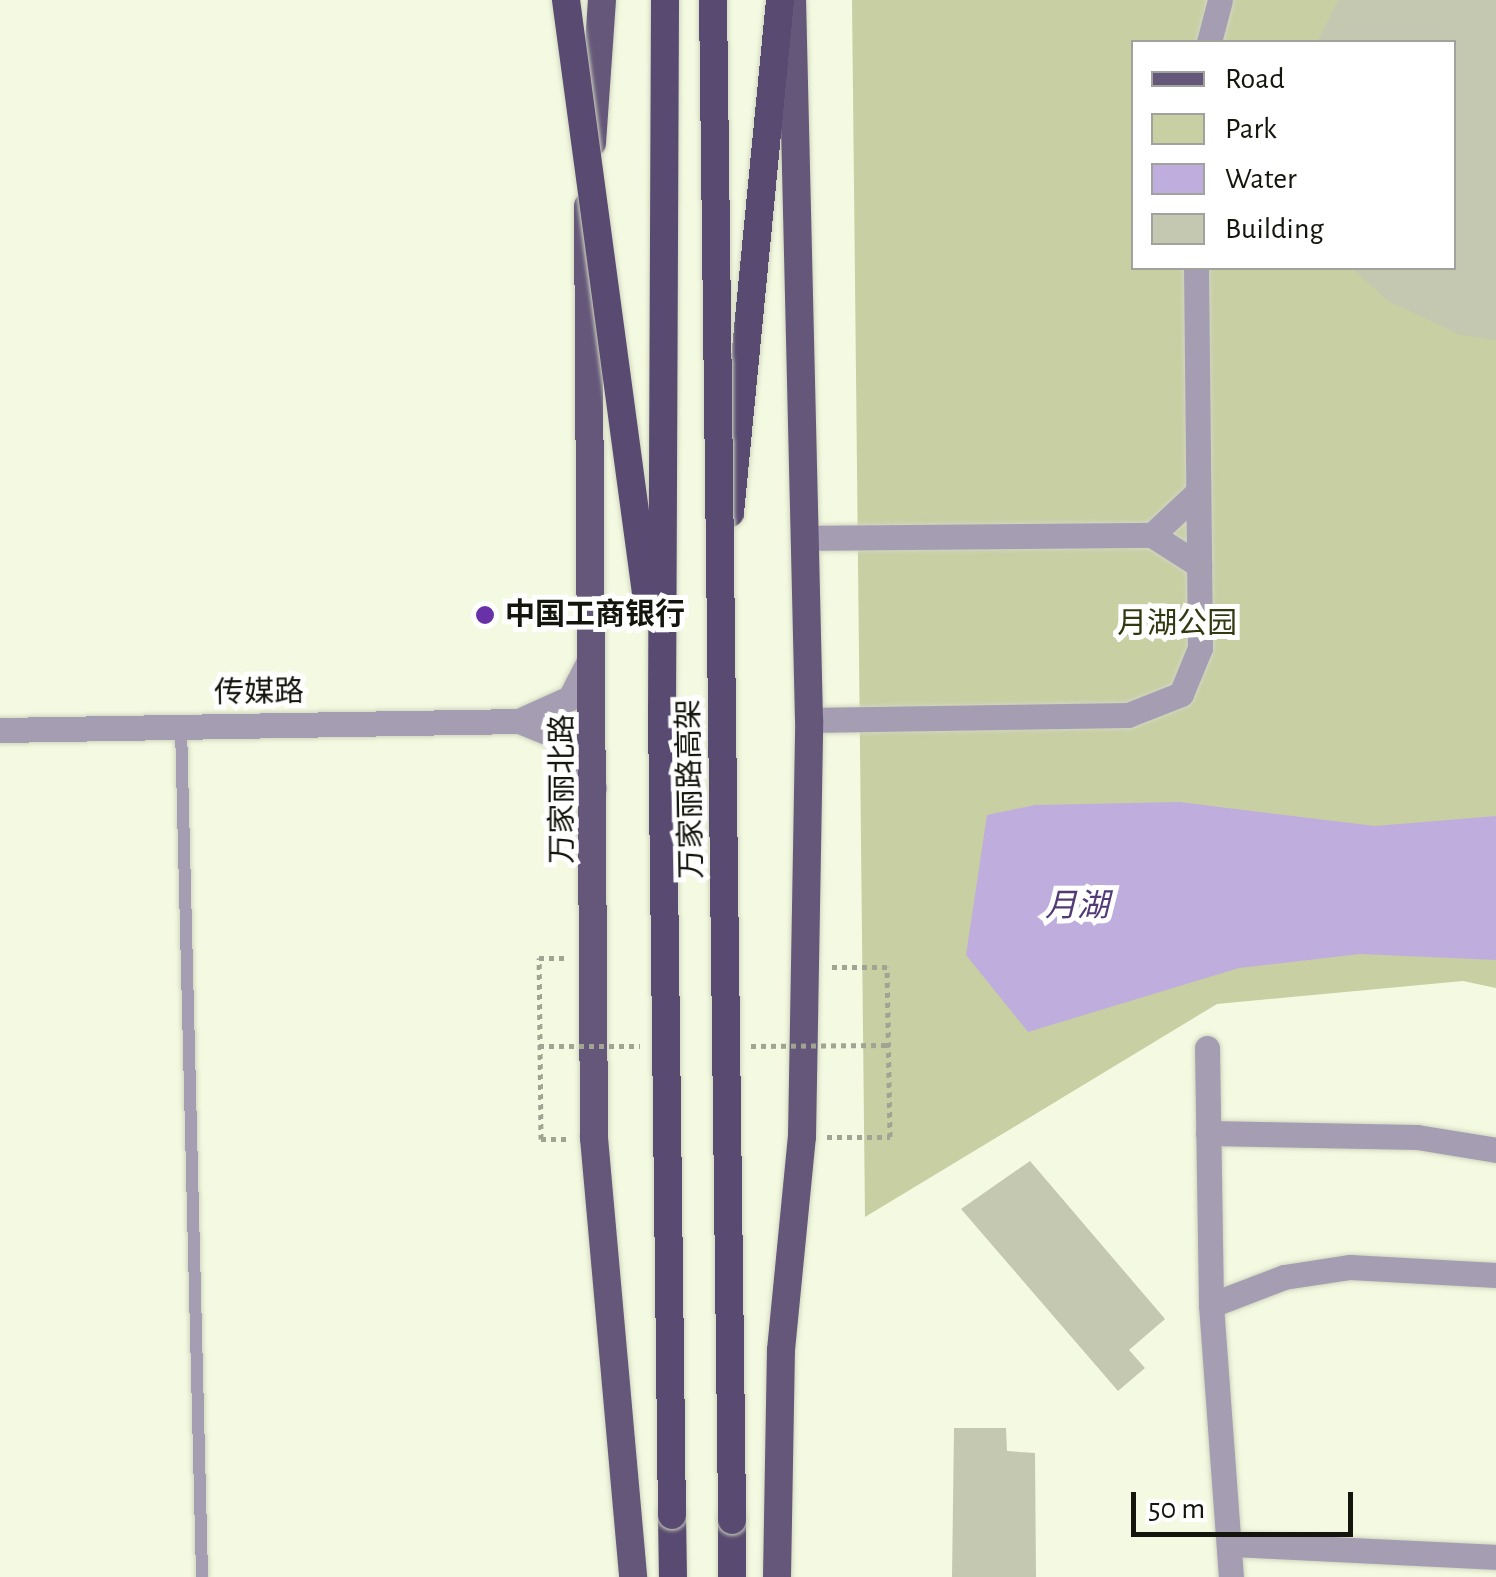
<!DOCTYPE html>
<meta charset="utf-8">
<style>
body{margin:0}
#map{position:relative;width:1496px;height:1577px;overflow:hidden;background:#f4f9e1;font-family:"Alegreya Sans","Noto Sans SC",sans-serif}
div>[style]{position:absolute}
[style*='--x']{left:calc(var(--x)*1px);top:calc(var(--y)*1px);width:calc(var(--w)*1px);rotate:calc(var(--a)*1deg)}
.green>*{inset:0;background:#c8cfa3}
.water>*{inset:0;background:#bfaedd}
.building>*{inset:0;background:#c4c8b1}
.path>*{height:5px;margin-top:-2.5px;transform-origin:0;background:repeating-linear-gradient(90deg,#a0a492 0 5px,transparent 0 10px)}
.roads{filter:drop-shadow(0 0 2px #d0d5bf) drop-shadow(0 0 2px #d0d5bf)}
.service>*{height:12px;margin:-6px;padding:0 6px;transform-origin:6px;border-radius:6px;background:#a59eb3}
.minor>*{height:25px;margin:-12.5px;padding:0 12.5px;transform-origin:12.5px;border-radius:12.5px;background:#a59eb3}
.primary>*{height:28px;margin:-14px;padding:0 14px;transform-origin:14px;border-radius:14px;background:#64577a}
.trunk>*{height:28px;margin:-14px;padding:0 14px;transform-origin:14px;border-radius:14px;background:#584a70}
.path-bridge>*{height:5px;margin-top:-2.5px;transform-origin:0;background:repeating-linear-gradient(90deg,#a0a492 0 5px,transparent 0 10px)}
.bridges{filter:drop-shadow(0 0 2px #d0d5bf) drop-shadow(0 0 2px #d0d5bf)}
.trunk-bridge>*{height:28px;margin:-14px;padding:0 14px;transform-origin:14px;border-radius:14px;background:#584a70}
.dots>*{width:28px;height:28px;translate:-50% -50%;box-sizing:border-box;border:5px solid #fff;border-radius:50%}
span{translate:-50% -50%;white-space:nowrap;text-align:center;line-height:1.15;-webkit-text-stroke:10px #fff;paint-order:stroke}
.poi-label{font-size:30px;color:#14150d;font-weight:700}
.left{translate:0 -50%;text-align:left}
.park-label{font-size:30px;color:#333810}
.street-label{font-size:30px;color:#14150d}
.water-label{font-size:32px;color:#523a75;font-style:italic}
.legend{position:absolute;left:1131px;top:40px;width:325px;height:230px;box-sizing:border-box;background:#fff;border:2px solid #a1a19e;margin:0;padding:12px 18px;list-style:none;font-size:30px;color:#14150d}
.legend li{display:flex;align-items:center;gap:20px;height:50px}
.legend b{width:50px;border:2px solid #a1a19e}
.scale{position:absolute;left:1131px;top:1492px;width:222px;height:45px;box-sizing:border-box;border:5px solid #14150d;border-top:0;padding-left:12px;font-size:30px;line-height:35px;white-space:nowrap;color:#14150d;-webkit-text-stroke:8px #fff;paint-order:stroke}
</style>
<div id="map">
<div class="green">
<div style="clip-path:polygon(evenodd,852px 0,1496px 0,1496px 988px,1463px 981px,1217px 1004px,865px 1217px,852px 0,1134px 42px,1454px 42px,1454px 268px,1134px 268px,1134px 42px)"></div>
</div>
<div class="water">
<div style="clip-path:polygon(1179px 802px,1375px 826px,1496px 816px,1496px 960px,1360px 954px,1239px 968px,1028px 1032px,966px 955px,987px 815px,1035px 805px)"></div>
</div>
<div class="building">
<div style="clip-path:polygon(1338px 0,1496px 0,1496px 340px,1460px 335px,1388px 301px,1352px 268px,1454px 268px,1454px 42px,1317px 42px)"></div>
<div style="clip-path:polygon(1030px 1161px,1165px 1319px,1129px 1350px,1145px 1368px,1118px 1391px,961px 1209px)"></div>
<div style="clip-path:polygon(954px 1428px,1006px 1428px,1007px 1451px,1035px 1453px,1036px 1577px,952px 1577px)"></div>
</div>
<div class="path">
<div style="--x:827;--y:1137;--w:63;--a:0"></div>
<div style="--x:890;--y:1137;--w:170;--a:-91"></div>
<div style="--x:887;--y:967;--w:55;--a:180"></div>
<div style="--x:566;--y:1139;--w:25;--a:180"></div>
<div style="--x:541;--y:1139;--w:181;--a:-90.6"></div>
<div style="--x:539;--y:958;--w:28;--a:0"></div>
</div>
<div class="roads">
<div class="service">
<div style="--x:181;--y:727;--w:850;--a:88.58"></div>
</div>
<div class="minor">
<div style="--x:1209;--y:42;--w:43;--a:-75.3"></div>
<div style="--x:1152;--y:535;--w:63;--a:-43.1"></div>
<div style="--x:805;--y:538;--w:347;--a:-0.5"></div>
<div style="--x:1152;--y:535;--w:56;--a:32.6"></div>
<div style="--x:809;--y:720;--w:319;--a:-0.9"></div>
<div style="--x:1128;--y:715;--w:57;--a:-21.6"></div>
<div style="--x:1181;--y:694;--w:50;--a:-67.6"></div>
<div style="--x:1200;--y:648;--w:380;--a:-90.6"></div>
<div style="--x:519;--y:721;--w:37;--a:22"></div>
<div style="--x:553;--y:735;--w:67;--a:52.3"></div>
<div style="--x:0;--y:730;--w:519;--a:-0.99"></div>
<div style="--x:519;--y:721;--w:56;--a:-24.3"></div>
<div style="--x:570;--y:698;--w:44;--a:-62.9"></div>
<div style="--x:1207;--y:1048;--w:257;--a:89.1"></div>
<div style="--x:1211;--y:1305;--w:273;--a:85.8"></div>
<div style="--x:1208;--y:1133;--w:209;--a:1.1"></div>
<div style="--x:1417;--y:1137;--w:80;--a:9.3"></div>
<div style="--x:1211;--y:1305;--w:78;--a:-21"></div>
<div style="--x:1284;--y:1277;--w:67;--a:-8.6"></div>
<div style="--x:1350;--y:1267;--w:146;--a:3.1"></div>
<div style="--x:1230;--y:1544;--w:266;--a:2.8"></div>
</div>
<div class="primary">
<div style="--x:592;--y:143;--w:143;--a:-86"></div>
<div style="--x:588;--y:206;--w:932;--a:89.63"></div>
<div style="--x:594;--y:1138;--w:441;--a:84.9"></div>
<div style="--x:777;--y:1577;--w:227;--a:-89"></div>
<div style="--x:781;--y:1350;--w:214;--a:-84.4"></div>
<div style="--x:802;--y:1137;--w:417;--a:-89"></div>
<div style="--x:809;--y:720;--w:720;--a:-91.35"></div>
</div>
<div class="trunk">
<div style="--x:730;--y:513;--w:515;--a:-84.43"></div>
<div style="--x:672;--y:1515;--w:62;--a:89.1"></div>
<div style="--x:732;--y:1577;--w:57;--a:-90"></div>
</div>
</div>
<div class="path-bridge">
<div style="--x:539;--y:1046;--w:101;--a:0"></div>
<div style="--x:751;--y:1046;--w:137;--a:-0.4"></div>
</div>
<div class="bridges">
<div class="trunk-bridge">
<div style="--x:566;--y:0;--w:614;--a:82.32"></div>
<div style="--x:665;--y:0;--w:712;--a:90.24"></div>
<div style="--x:662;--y:712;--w:803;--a:89.29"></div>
<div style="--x:713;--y:0;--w:1520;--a:89.28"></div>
</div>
</div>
<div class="dots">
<div style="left:485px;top:615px;background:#6931a7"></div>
</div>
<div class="poi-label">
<span class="left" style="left:505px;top:615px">中国工商银行</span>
</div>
<div class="park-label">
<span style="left:1177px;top:624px">月湖公园</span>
</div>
<div class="street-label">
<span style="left:259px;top:693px;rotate:-1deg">传媒路</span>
<span style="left:563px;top:789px;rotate:-90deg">万家丽北路</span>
<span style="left:691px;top:789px;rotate:-91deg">万家丽路高架</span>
</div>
<div class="water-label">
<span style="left:1077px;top:906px">月湖</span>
</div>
<ul class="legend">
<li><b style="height:12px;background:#64577a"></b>Road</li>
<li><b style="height:28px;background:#c8cfa3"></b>Park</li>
<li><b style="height:28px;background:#bfaedd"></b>Water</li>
<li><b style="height:28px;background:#c4c8b1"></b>Building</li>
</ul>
<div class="scale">50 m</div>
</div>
